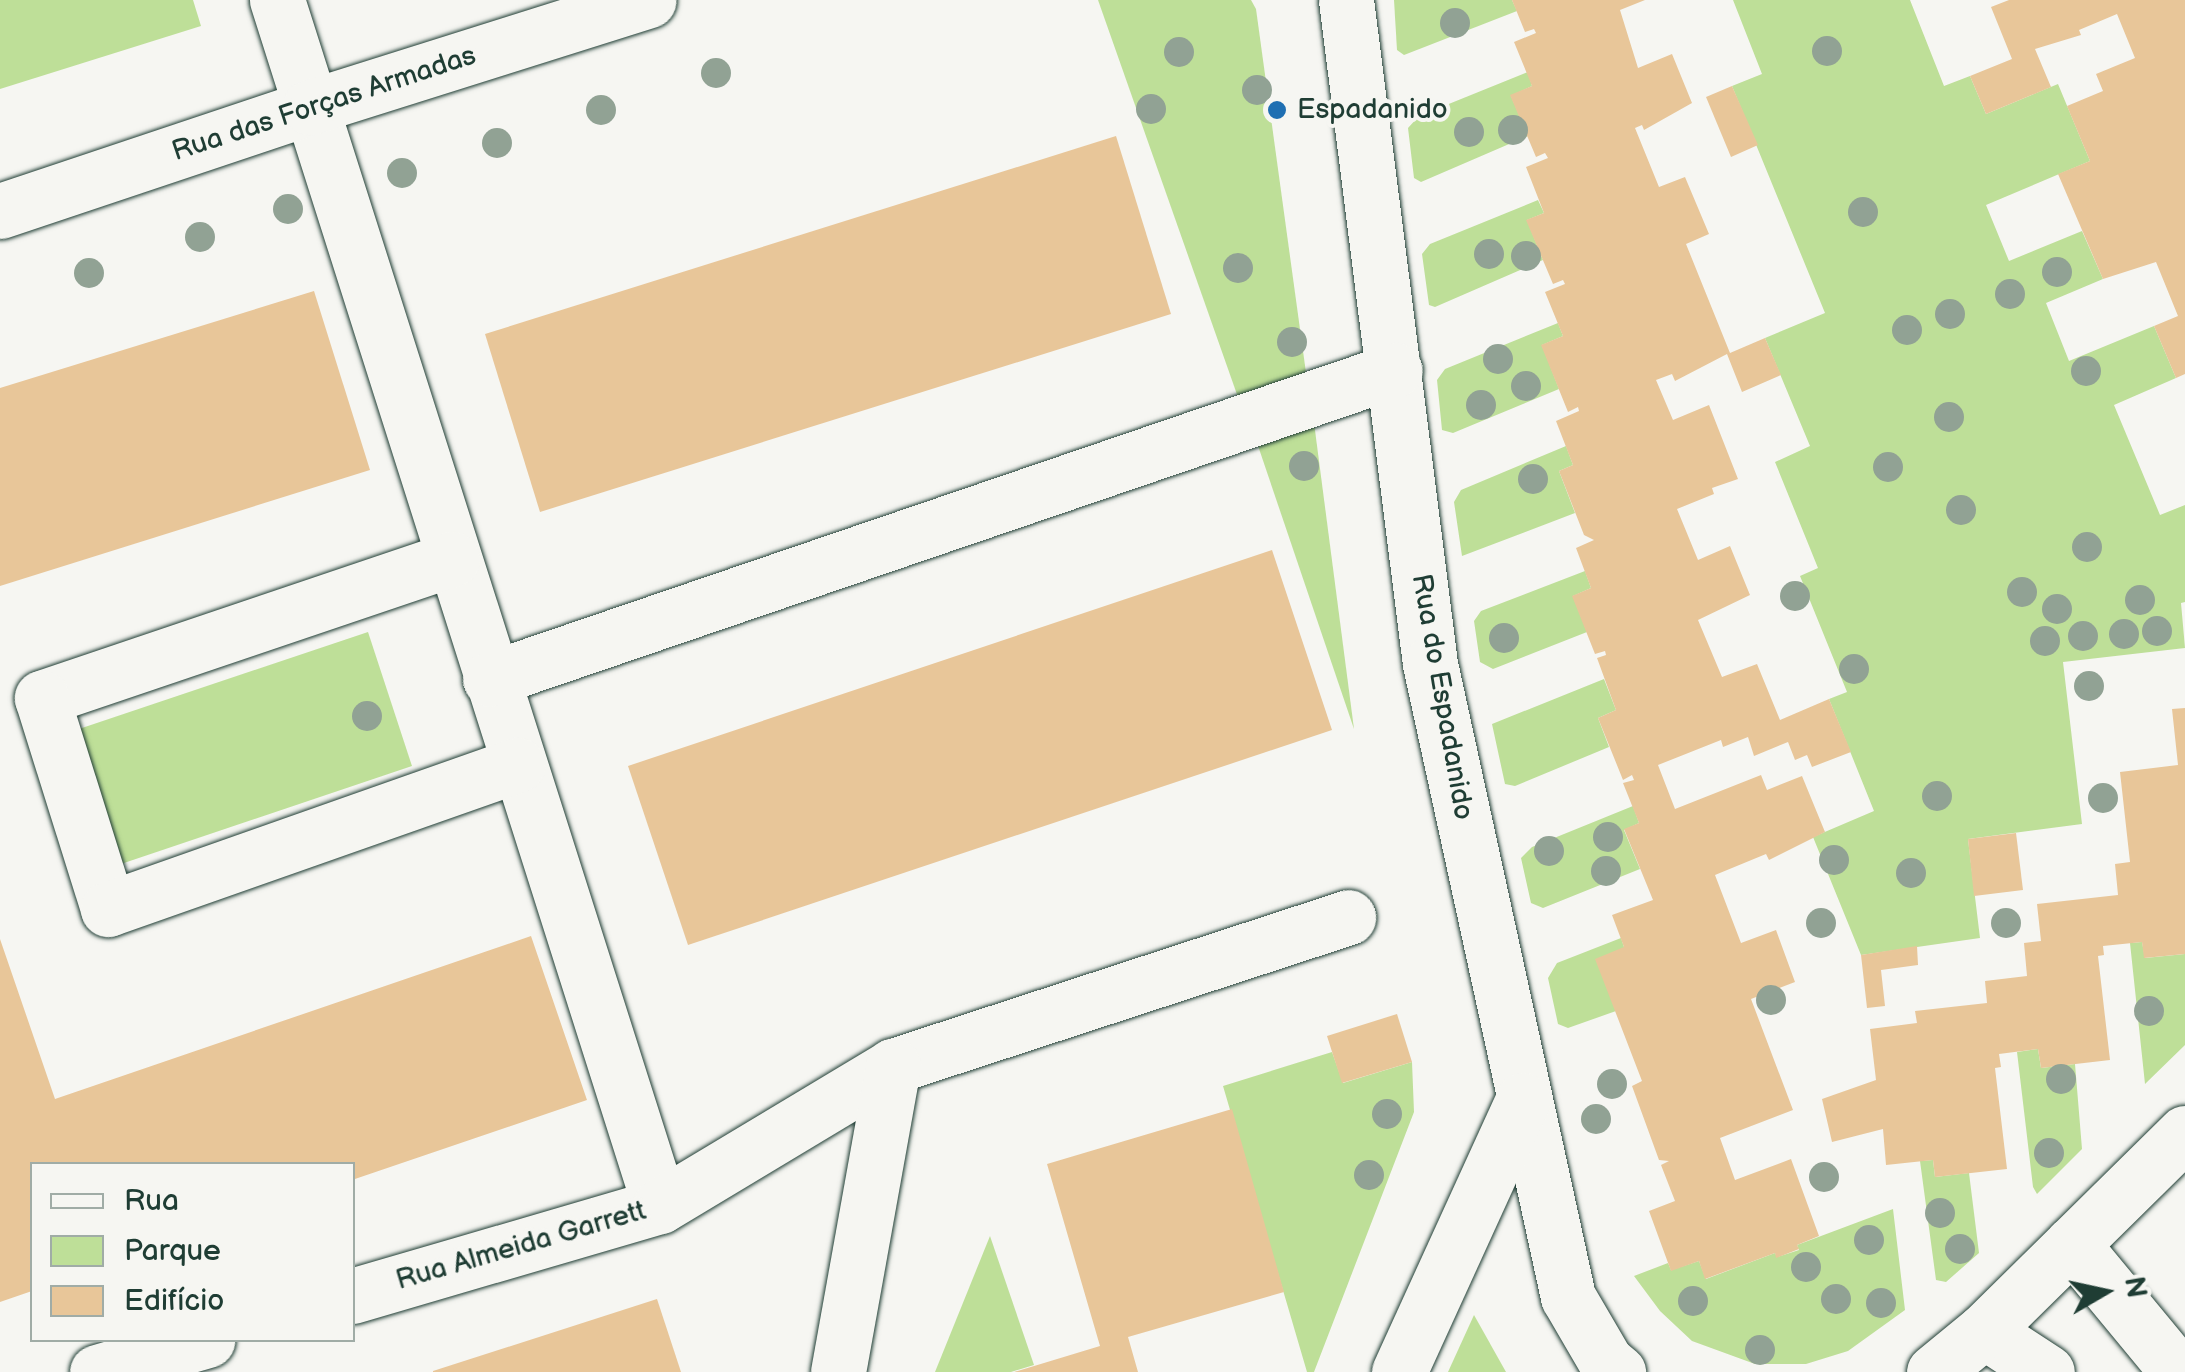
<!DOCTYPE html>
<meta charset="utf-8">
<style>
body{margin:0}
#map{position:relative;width:2185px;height:1372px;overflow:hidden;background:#f6f6f2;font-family:"Balsamiq Sans",sans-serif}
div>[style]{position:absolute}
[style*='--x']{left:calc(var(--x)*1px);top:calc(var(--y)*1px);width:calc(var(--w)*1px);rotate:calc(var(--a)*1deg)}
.green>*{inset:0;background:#bedf98}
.building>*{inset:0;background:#e8c699}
.roads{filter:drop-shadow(0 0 2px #1f3d34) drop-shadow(0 0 2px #1f3d34)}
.minor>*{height:55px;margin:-27.5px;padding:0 27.5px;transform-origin:27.5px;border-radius:27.5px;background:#f6f6f2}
.trees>*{width:30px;height:30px;margin:-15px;border-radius:50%;background:#91a294}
.dots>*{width:28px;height:28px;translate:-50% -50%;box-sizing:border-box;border:5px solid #f6f6f2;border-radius:50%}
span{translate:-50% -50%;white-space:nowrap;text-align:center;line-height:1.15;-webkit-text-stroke:8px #f6f6f2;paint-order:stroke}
.street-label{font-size:28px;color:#1f3d34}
.poi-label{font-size:28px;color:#1f3d34}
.left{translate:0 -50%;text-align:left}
.legend{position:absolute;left:30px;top:1162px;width:325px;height:180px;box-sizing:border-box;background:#f6f6f2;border:2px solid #a0aca6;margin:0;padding:12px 18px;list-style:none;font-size:30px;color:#1f3d34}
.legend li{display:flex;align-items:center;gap:20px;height:50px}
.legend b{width:50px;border:2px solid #a0aca6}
.north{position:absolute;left:2055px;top:1242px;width:100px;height:100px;-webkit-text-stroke:8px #f6f6f2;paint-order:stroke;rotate:81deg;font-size:28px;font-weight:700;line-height:40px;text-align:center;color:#1f3d34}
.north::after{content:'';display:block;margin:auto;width:35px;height:45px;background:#1f3d34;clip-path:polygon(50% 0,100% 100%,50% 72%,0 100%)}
</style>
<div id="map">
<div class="green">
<div style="clip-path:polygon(0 0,193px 0,201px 26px,0 89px)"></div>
<div style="clip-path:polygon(1098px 0,1251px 0,1256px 9px,1307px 380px,1240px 403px)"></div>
<div style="clip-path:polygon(1512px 0,1517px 11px,1404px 55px,1397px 50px,1394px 0)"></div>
<div style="clip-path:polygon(1733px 0,1910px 0,1944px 86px,1970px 76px,1986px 114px,2058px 84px,2090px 161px,1986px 205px,2009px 261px,2082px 231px,2103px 279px,2046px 303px,2069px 361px,2154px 326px,2176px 378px,2114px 405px,2160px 515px,2185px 505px,2185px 602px,2181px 603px,2185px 648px,2063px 662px,2082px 824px,1968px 839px,1980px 938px,1861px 955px,1813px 837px,1874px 811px,1829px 699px,1847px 692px,1800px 576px,1818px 568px,1775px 462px,1810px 446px,1765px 338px,1825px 313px,1732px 86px,1762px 74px)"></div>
<div style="clip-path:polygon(1528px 72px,1532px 86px,1511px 96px,1528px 136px,1421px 182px,1414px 178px,1408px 128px,1419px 116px)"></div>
<div style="clip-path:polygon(1538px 200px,1544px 213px,1527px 220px,1543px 260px,1435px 307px,1429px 305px,1422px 254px,1430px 244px)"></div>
<div style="clip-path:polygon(1558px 323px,1563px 336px,1542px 345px,1559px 389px,1453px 433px,1442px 430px,1437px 380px,1445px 369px)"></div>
<div style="clip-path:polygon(1313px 415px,1354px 729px,1254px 434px)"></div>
<div style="clip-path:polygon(1566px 446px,1573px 465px,1559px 471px,1575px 513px,1462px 556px,1454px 502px,1461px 490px)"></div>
<div style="clip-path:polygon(1585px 571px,1591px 588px,1573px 596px,1587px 632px,1493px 669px,1480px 662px,1474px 621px,1481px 611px)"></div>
<div style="clip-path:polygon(368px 632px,412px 766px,121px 864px,76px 730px)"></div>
<div style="clip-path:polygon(1604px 679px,1616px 710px,1598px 718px,1609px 747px,1515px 786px,1505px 784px,1492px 724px)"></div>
<div style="clip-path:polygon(1633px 806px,1639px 823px,1624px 830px,1640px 869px,1543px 908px,1531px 903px,1521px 858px,1532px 847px)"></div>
<div style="clip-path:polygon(1621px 938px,1624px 947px,1616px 1011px,1568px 1028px,1558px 1024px,1548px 978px,1557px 963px)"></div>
<div style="clip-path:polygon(2142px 942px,2145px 958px,2185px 954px,2185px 1045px,2145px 1084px,2130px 943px)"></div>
<div style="clip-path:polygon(2038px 1049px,2041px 1068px,2075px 1064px,2082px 1149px,2037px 1194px,2033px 1187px,2017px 1052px)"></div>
<div style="clip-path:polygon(1332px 1052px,1343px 1083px,1412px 1062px,1414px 1112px,1314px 1372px,1307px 1372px,1223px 1086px)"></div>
<div style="clip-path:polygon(1933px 1160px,1935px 1177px,1969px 1173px,1979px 1253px,1946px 1282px,1936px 1280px,1920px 1161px)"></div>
<div style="clip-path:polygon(1893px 1209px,1905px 1310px,1848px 1351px,1806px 1364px,1755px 1364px,1692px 1341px,1660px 1311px,1634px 1276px,1668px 1263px,1671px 1270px,1699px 1261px,1706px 1279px,1775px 1253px,1777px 1257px,1799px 1250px,1797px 1245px)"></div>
<div style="clip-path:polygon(990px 1236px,1034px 1365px,1011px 1372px,935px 1372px)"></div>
<div style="clip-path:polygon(1474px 1315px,1506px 1372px,1448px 1372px)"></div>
</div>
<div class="building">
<div style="clip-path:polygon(1512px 0,1645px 0,1620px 10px,1638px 68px,1672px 54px,1692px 103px,1644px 130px,1642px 125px,1635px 128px,1659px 187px,1685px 177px,1709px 234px,1686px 244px,1730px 353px,1765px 338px,1781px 375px,1742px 392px,1727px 354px,1675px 381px,1672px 374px,1656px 380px,1673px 420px,1709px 405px,1738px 479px,1712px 488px,1714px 494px,1677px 509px,1698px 560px,1730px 546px,1750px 595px,1698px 620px,1722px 677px,1757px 664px,1780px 720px,1829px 699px,1851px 752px,1812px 767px,1807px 755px,1795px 760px,1788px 742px,1754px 756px,1748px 737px,1723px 747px,1721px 740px,1658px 765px,1675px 809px,1761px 775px,1767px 790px,1802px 776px,1825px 832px,1769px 860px,1766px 854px,1715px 875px,1741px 943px,1776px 930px,1795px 982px,1751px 999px,1793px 1110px,1720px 1138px,1735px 1180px,1791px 1159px,1819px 1236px,1797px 1245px,1799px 1249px,1776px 1258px,1775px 1253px,1705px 1279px,1699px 1261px,1671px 1271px,1649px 1211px,1675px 1201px,1661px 1165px,1669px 1161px,1659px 1160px,1632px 1086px,1642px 1081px,1595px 959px,1624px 947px,1612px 915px,1653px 900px,1624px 829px,1639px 823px,1623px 783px,1634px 780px,1632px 775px,1623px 780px,1598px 718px,1616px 710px,1597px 658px,1606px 655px,1605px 651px,1595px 654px,1572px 596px,1591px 588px,1576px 548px,1594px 540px,1584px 535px,1559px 471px,1573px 465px,1556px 421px,1579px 411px,1578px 407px,1568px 412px,1541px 345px,1563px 336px,1545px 292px,1565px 284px,1563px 280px,1553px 284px,1526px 220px,1544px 213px,1526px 167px,1548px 158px,1545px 153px,1536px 157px,1510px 95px,1532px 86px,1514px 42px,1536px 33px,1534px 29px,1525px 32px)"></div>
<div style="clip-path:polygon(2009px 0,2185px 0,2185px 374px,2176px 378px,2154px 326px,2178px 316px,2156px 262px,2103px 279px,2058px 174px,2090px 161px,2067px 106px,2103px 91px,2096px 74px,2135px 58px,2117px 14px,2079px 30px,2081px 35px,2035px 49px,2051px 87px,1986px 114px,1970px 76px,2012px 59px,1991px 7px)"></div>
<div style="clip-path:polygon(1732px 86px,1758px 145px,1731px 157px,1706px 97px)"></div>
<div style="clip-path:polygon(1116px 136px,1171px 314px,540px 512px,485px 334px)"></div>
<div style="clip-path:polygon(314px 291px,370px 470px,0 586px,0 388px)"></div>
<div style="clip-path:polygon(1272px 550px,1332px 730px,688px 945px,628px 766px)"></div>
<div style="clip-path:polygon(2185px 708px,2185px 954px,2144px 958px,2142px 942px,2103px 946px,2104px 955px,2098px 956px,2110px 1060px,2041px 1068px,2038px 1049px,1999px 1054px,2001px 1067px,1995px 1068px,2007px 1169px,1935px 1177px,1933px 1160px,1886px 1165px,1883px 1129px,1832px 1142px,1822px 1099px,1876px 1080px,1870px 1029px,1917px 1023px,1915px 1011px,1987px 1003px,1985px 981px,2027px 976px,2024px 943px,2041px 941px,2037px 904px,2118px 895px,2115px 864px,2130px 862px,2120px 772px,2178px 765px,2172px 709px)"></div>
<div style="clip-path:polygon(2016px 833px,2023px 890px,1974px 896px,1968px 839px)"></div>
<div style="clip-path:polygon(531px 936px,587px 1100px,352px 1180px,352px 1164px,32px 1164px,32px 1291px,0 1302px,0 939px,55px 1099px)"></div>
<div style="clip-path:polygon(1917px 946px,1918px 965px,1881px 970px,1885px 1006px,1867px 1008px,1861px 955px)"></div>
<div style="clip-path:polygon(1397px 1014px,1412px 1062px,1342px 1083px,1327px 1036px)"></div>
<div style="clip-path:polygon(1232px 1109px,1284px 1292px,1128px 1337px,1138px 1372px,1014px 1372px,1100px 1346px,1047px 1164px)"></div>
<div style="clip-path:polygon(657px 1299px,681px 1372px,433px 1372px,433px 1371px)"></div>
</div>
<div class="roads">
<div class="minor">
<div style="--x:277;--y:0;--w:1265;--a:72.38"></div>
<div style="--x:1346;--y:0;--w:669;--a:82.79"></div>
<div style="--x:1430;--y:664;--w:648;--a:77.7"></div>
<div style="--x:1568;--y:1297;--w:75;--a:59.7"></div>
<div style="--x:1606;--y:1362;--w:16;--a:40"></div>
<div style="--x:0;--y:211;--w:327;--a:-18.5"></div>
<div style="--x:310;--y:107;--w:355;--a:-17.5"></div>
<div style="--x:452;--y:559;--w:433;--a:161.3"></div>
<div style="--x:42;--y:698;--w:221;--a:72.6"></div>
<div style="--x:108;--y:909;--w:434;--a:-19.4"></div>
<div style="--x:490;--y:679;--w:956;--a:-18.85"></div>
<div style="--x:2072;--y:1244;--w:166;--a:50.4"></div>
<div style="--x:352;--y:1296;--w:321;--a:-16.3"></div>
<div style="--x:660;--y:1206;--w:272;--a:-31"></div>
<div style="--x:893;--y:1066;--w:479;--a:-18.1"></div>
<div style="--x:1984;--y:1331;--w:75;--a:33.1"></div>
<div style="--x:97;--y:1372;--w:115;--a:-16.2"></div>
<div style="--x:838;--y:1372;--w:311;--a:-79.8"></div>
<div style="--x:1399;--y:1372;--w:299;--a:-65.5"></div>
<div style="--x:1934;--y:1372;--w:65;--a:-39.4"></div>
<div style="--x:1984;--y:1331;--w:282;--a:-44.6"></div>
</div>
</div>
<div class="trees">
<div style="left:1455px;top:23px"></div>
<div style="left:1827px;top:51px"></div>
<div style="left:1179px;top:52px"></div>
<div style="left:716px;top:73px"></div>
<div style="left:1257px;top:90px"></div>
<div style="left:1151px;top:109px"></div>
<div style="left:601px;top:110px"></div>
<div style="left:1513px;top:130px"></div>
<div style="left:1469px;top:132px"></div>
<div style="left:497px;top:143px"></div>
<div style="left:402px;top:173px"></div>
<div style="left:288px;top:209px"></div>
<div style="left:1863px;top:212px"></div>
<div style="left:200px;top:237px"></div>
<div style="left:1489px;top:254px"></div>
<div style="left:1526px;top:256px"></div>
<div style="left:1238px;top:268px"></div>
<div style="left:2057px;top:272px"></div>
<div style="left:89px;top:273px"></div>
<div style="left:2010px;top:294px"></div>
<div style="left:1950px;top:314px"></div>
<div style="left:1907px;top:330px"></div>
<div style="left:1292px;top:342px"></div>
<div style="left:1498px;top:359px"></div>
<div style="left:2086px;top:371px"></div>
<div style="left:1526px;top:386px"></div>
<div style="left:1481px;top:405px"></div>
<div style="left:1949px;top:417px"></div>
<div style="left:1304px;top:466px"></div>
<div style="left:1888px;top:467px"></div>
<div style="left:1533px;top:479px"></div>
<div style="left:1961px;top:510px"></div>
<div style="left:2087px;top:547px"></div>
<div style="left:2022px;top:592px"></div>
<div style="left:1795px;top:596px"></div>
<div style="left:2140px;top:600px"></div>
<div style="left:2057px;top:609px"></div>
<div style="left:2157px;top:631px"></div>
<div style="left:2124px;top:634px"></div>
<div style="left:2083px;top:636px"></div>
<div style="left:1504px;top:638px"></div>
<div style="left:2045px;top:641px"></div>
<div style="left:1854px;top:669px"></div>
<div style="left:2089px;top:686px"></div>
<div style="left:367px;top:716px"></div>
<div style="left:1937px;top:796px"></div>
<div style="left:2103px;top:798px"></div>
<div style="left:1608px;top:837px"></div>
<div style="left:1549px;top:851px"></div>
<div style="left:1834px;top:860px"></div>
<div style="left:1606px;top:871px"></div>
<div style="left:1911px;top:873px"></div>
<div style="left:1821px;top:923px"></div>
<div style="left:2006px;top:923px"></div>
<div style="left:1771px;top:1000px"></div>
<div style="left:2149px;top:1011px"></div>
<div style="left:2061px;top:1079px"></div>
<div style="left:1612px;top:1084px"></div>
<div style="left:1387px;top:1114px"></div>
<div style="left:1596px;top:1119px"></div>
<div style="left:2049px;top:1153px"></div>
<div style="left:1369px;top:1175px"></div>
<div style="left:1824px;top:1177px"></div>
<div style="left:1940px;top:1213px"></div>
<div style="left:1869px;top:1240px"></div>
<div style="left:1960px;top:1249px"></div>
<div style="left:1806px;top:1267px"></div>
<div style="left:1836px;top:1299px"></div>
<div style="left:1693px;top:1301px"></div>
<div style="left:1881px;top:1303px"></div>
<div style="left:1760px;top:1350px"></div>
</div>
<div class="dots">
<div style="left:1277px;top:110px;background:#1f6fb2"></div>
</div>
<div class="street-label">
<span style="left:324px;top:104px;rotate:-18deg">Rua das Forças Armadas</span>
<span style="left:1442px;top:697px;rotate:80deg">Rua do Espadanido</span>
<span style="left:521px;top:1246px;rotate:-16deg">Rua Almeida Garrett</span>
</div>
<div class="poi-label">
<span class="left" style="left:1297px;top:110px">Espadanido</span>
</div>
<ul class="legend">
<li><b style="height:12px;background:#f6f6f2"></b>Rua</li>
<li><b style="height:28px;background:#bedf98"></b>Parque</li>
<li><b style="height:28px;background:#e8c699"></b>Edifício</li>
</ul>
<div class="north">N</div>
</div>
